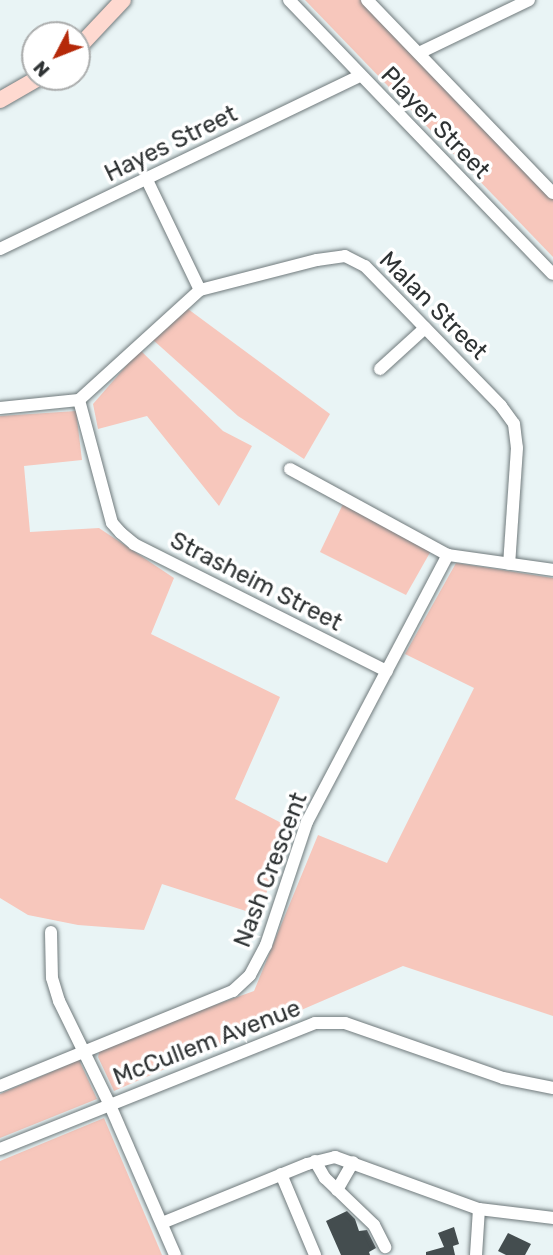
<!DOCTYPE html>
<style>
body{margin:0}
#map{position:relative;width:553px;height:1255px;overflow:hidden;background:#e9f4f5;font-family:Rubik,sans-serif}
div>[style]{position:absolute}
[style*='--x']{left:calc(var(--x)*1px);top:calc(var(--y)*1px);width:calc(var(--w)*1px);rotate:calc(var(--a)*1deg)}
.green>*{inset:0;background:#f7c7bc}
.building>*{inset:0;background:#444d4f}
.roads{filter:drop-shadow(0 0 2px #707a7c) drop-shadow(0 0 2px #707a7c)}
.minor>*{height:12px;margin:-6px;padding:0 6px;transform-origin:6px;border-radius:6px;background:#fff}
.major>*{height:16px;margin:-8px;padding:0 8px;transform-origin:8px;border-radius:8px;background:#fed9d0}
span{translate:-50% -50%;white-space:nowrap;text-align:center;line-height:1.15;-webkit-text-stroke:7px #fff;paint-order:stroke}
.street-label{font-size:24px;color:#2e3233}
.north{position:absolute;left:21px;top:21px;width:70px;height:70px;box-sizing:border-box;background:#fff;border:2px solid #abadad;border-radius:50%;rotate:228deg;font-size:19px;font-weight:700;line-height:28px;text-align:center;color:#2e3233}
.north::after{content:'';display:block;margin:auto;width:24px;height:32px;background:#b52909;clip-path:polygon(50% 0,100% 100%,50% 72%,0 100%)}
</style>
<div id="map">
<div class="green">
<div style="clip-path:polygon(305px 0,360px 0,553px 198px,553px 257px)"></div>
<div style="clip-path:polygon(188px 309px,330px 414px,304px 459px,238px 416px,152px 339px)"></div>
<div style="clip-path:polygon(140px 350px,223px 431px,252px 446px,219px 506px,147px 416px,98px 429px,93px 404px)"></div>
<div style="clip-path:polygon(76px 411px,82px 460px,24px 466px,30px 532px,99px 528px,174px 578px,151px 634px,280px 697px,235px 799px,291px 828px,258px 915px,162px 884px,144px 930px,78px 925px,28px 915px,0 898px,0 416px)"></div>
<div style="clip-path:polygon(343px 504px,432px 549px,406px 595px,320px 552px)"></div>
<div style="clip-path:polygon(456px 563px,553px 578px,553px 1016px,403px 966px,114px 1091px,98px 1057px,101px 1046px,254px 991px,318px 835px,387px 863px,474px 688px,405px 654px)"></div>
<div style="clip-path:polygon(79px 1060px,97px 1099px,0 1138px,0 1094px)"></div>
<div style="clip-path:polygon(104px 1118px,162px 1255px,0 1255px,0 1161px)"></div>
</div>
<div class="building">
<div style="clip-path:polygon(347px 1211px,355px 1219px,359px 1231px,367px 1230px,376px 1248px,369px 1252px,370px 1255px,341px 1255px,326px 1221px)"></div>
<div style="clip-path:polygon(454px 1227px,459px 1244px,453px 1246px,455px 1255px,426px 1255px,426px 1252px,444px 1247px,438px 1233px)"></div>
<div style="clip-path:polygon(508px 1233px,531px 1244px,525px 1255px,506px 1255px,498px 1251px)"></div>
</div>
<div class="roads">
<div class="minor">
<div style="--x:289;--y:0;--w:380;--a:46.1"></div>
<div style="--x:367;--y:0;--w:268;--a:46.1"></div>
<div style="--x:419;--y:53;--w:122;--a:-25.7"></div>
<div style="--x:147;--y:180;--w:122;--a:64.3"></div>
<div style="--x:0;--y:249;--w:399;--a:-25.7"></div>
<div style="--x:380;--y:369;--w:61;--a:-42.3"></div>
<div style="--x:79;--y:400;--w:127;--a:75"></div>
<div style="--x:112;--y:523;--w:13;--a:48"></div>
<div style="--x:121;--y:533;--w:17;--a:40"></div>
<div style="--x:134;--y:544;--w:283;--a:26.7"></div>
<div style="--x:0;--y:408;--w:79;--a:-5.8"></div>
<div style="--x:79;--y:400;--w:164;--a:-42.3"></div>
<div style="--x:200;--y:290;--w:121;--a:-14.4"></div>
<div style="--x:317;--y:260;--w:28;--a:-8"></div>
<div style="--x:345;--y:256;--w:22;--a:27"></div>
<div style="--x:365;--y:266;--w:195;--a:45.8"></div>
<div style="--x:501;--y:406;--w:22;--a:54"></div>
<div style="--x:514;--y:424;--w:24;--a:83"></div>
<div style="--x:517;--y:448;--w:116;--a:93.9"></div>
<div style="--x:290;--y:469;--w:180;--a:28.6"></div>
<div style="--x:448;--y:555;--w:106;--a:8.1"></div>
<div style="--x:51;--y:932;--w:46;--a:88.8"></div>
<div style="--x:52;--y:978;--w:24;--a:73"></div>
<div style="--x:59;--y:1001;--w:114;--a:63.9"></div>
<div style="--x:109;--y:1103;--w:166;--a:66.5"></div>
<div style="--x:0;--y:1086;--w:252;--a:-22.2"></div>
<div style="--x:233;--y:991;--w:23;--a:-43"></div>
<div style="--x:250;--y:975;--w:34;--a:-62"></div>
<div style="--x:266;--y:945;--w:130;--a:-71.6"></div>
<div style="--x:307;--y:822;--w:302;--a:-62.2"></div>
<div style="--x:0;--y:1149;--w:339;--a:-21.8"></div>
<div style="--x:315;--y:1023;--w:30;--a:0"></div>
<div style="--x:345;--y:1023;--w:167;--a:19.2"></div>
<div style="--x:503;--y:1078;--w:51;--a:11.3"></div>
<div style="--x:315;--y:1161;--w:20;--a:60"></div>
<div style="--x:325;--y:1178;--w:68;--a:43.8"></div>
<div style="--x:374;--y:1225;--w:25;--a:63"></div>
<div style="--x:281;--y:1174;--w:88;--a:67.2"></div>
<div style="--x:337;--y:1190;--w:32;--a:-60"></div>
<div style="--x:162;--y:1223;--w:157;--a:-22.1"></div>
<div style="--x:307;--y:1164;--w:29;--a:-14"></div>
<div style="--x:335;--y:1157;--w:153;--a:19.9"></div>
<div style="--x:479;--y:1209;--w:75;--a:6.9"></div>
<div style="--x:476;--y:1255;--w:46;--a:-86.3"></div>
</div>
<div class="major">
<div style="--x:77;--y:49;--w:67;--a:-46.8"></div>
<div style="--x:0;--y:100;--w:46;--a:-29.9"></div>
</div>
</div>
<div class="street-label">
<span style="left:435px;top:123px;rotate:46deg">Player Street</span>
<span style="left:171px;top:144px;rotate:-26deg">Hayes Street</span>
<span style="left:433px;top:306px;rotate:45deg">Malan Street</span>
<span style="left:256px;top:582px;rotate:27deg">Strasheim Street</span>
<span style="left:271px;top:870px;rotate:-69deg">Nash Crescent</span>
<span style="left:207px;top:1043px;rotate:-21deg">McCullem Avenue</span>
</div>
<div class="north">N</div>
</div>
